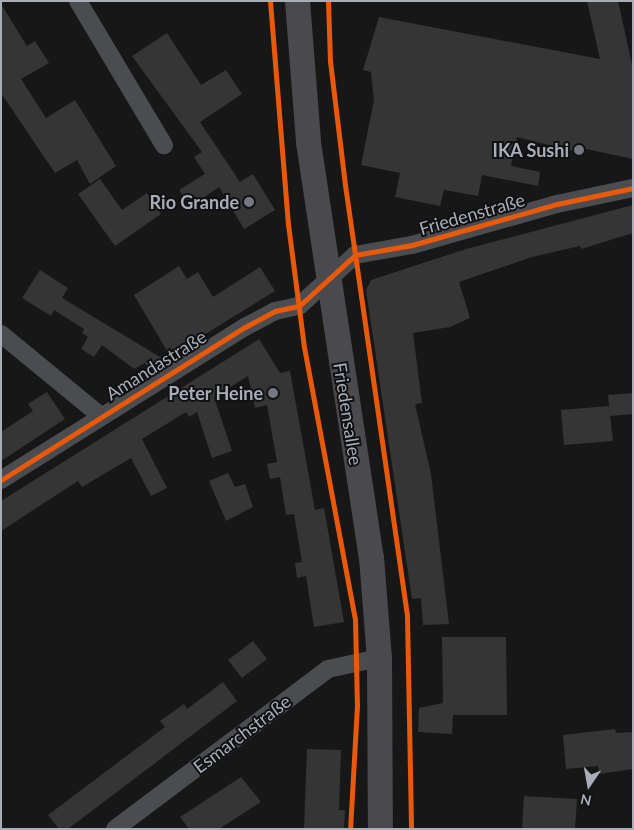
<!DOCTYPE html>
<meta charset="utf-8">
<style>
body{margin:0}
#map{position:relative;width:634px;height:830px;overflow:hidden;background:#171717;font-family:Lato,sans-serif}
div>[style]{position:absolute}
[style*='--x']{left:calc(var(--x)*1px);top:calc(var(--y)*1px);width:calc(var(--w)*1px);rotate:calc(var(--a)*1deg)}
.building>*{inset:0;background:#353536}
.minor>*{height:18px;margin:-9px;padding:0 9px;transform-origin:9px;border-radius:9px;background:#4b4c50}
.secondary>*{height:25px;margin:-12.5px;padding:0 12.5px;transform-origin:12.5px;border-radius:12.5px;background:#4a4a4e}
.cycleway>*{height:5px;margin:-2.5px;padding:0 2.5px;transform-origin:2.5px;border-radius:2.5px;background:#e8590c}
.dots>*{width:14px;height:14px;translate:-50% -50%;box-sizing:border-box;border:2px solid #111113;border-radius:50%}
span{translate:-50% -50%;white-space:nowrap;text-align:center;line-height:1.15;-webkit-text-stroke:4px #111113;paint-order:stroke}
.poi-label{font-size:18px;color:#a8adb8;font-weight:700}
.right{translate:-100% -50%;text-align:right}
.street-label{font-size:18px;color:#a8adb8}
.frame{position:absolute;inset:0;border:2px solid #a8adb8;pointer-events:none}
.north{position:absolute;left:564px;top:760px;width:50px;height:50px;-webkit-text-stroke:4px #111113;paint-order:stroke;rotate:192deg;font-size:14px;font-weight:700;line-height:20px;text-align:center;color:#a8adb8}
.north::after{content:'';display:block;margin:auto;width:18px;height:22px;background:#a8adb8;clip-path:polygon(50% 0,100% 100%,50% 72%,0 100%)}
</style>
<div id="map">
<div class="building">
<div style="clip-path:polygon(587px 1px,618px 1px,633px 69px,633px 159px,586px 149px,585px 154px,517px 137px,511px 166px,540px 172px,538px 186px,482px 175px,478px 196px,444px 190px,440px 206px,395px 197px,400px 173px,361px 165px,374px 100px,371px 72px,363px 70px,379px 17px,600px 59px)"></div>
<div style="clip-path:polygon(1px 4px,27px 46px,35px 41px,49px 63px,21px 79px,46px 118px,75px 100px,116px 166px,90px 184px,77px 160px,55px 173px,1px 93px)"></div>
<div style="clip-path:polygon(167px 33px,201px 85px,226px 70px,242px 94px,200px 122px,240px 182px,253px 174px,275px 210px,244px 229px,219px 187px,190px 207px,179px 190px,205px 174px,194px 157px,202px 152px,132px 56px)"></div>
<div style="clip-path:polygon(100px 179px,122px 210px,147px 193px,161px 214px,115px 246px,78px 194px)"></div>
<div style="clip-path:polygon(633px 205px,633px 233px,581px 249px,580px 246px,532px 257px,459px 282px,470px 318px,450px 327px,413px 333px,422px 403px,415px 404px,431px 474px,449px 624px,423px 625px,421px 598px,412px 599px,366px 290px,371px 280px,466px 249px)"></div>
<div style="clip-path:polygon(179px 266px,187px 279px,198px 272px,213px 297px,260px 267px,275px 291px,170px 356px,134px 295px)"></div>
<div style="clip-path:polygon(40px 270px,68px 288px,62px 298px,165px 360px,149px 370px,145px 363px,134px 369px,102px 345px,94px 357px,81px 349px,88px 337px,82px 333px,84px 329px,54px 310px,51px 316px,22px 298px)"></div>
<div style="clip-path:polygon(259px 339px,280px 373px,290px 371px,315px 510px,324px 508px,344px 622px,314px 627px,306px 576px,297px 578px,295px 563px,302px 562px,294px 514px,286px 515px,280px 477px,270px 479px,267px 464px,277px 462px,267px 405px,255px 408px,248px 376px,214px 397px,232px 451px,212px 458px,197px 412px,189px 417px,186px 412px,142px 439px,167px 488px,151px 496px,131px 458px,82px 487px,78px 481px,1px 531px,1px 501px)"></div>
<div style="clip-path:polygon(47px 392px,65px 419px,1px 461px,1px 432px,33px 411px,28px 404px)"></div>
<div style="clip-path:polygon(633px 393px,633px 414px,610px 416px,608px 395px)"></div>
<div style="clip-path:polygon(609px 406px,613px 441px,564px 445px,561px 410px)"></div>
<div style="clip-path:polygon(228px 473px,235px 487px,245px 484px,253px 507px,226px 521px,209px 481px)"></div>
<div style="clip-path:polygon(442px 637px,506px 637px,507px 715px,453px 715px,452px 734px,418px 732px,419px 708px,443px 703px)"></div>
<div style="clip-path:polygon(253px 641px,267px 659px,242px 678px,228px 660px)"></div>
<div style="clip-path:polygon(223px 682px,237px 701px,68px 829px,59px 829px,48px 815px,165px 727px,160px 721px,184px 704px,187px 709px)"></div>
<div style="clip-path:polygon(615px 729px,616px 733px,633px 732px,633px 769px,599px 774px,598px 766px,566px 769px,563px 735px)"></div>
<div style="clip-path:polygon(307px 749px,341px 750px,339px 810px,345px 810px,344px 829px,304px 829px)"></div>
<div style="clip-path:polygon(241px 777px,261px 802px,219px 829px,189px 829px,180px 817px)"></div>
<div style="clip-path:polygon(524px 796px,577px 799px,575px 829px,522px 829px)"></div>
</div>
<div class="minor">
<div style="--x:78;--y:1;--w:168;--a:59.2"></div>
<div style="--x:1;--y:334;--w:129;--a:39.4"></div>
<div style="--x:1;--y:480;--w:288;--a:-32.1"></div>
<div style="--x:245;--y:327;--w:34;--a:-28"></div>
<div style="--x:275;--y:311;--w:25;--a:-12"></div>
<div style="--x:299;--y:306;--w:76;--a:-42.3"></div>
<div style="--x:355;--y:255;--w:58;--a:-10"></div>
<div style="--x:412;--y:245;--w:151;--a:-15.8"></div>
<div style="--x:557;--y:204;--w:78;--a:-11.9"></div>
<div style="--x:115;--y:829;--w:266;--a:-36.9"></div>
<div style="--x:328;--y:669;--w:52;--a:-12.2"></div>
</div>
<div class="secondary">
<div style="--x:297;--y:1;--w:141;--a:85.5"></div>
<div style="--x:308;--y:142;--w:420;--a:81.4"></div>
<div style="--x:371;--y:557;--w:101;--a:85.5"></div>
<div style="--x:379;--y:658;--w:171;--a:89.7"></div>
</div>
<div class="cycleway">
<div style="--x:270;--y:1;--w:224;--a:85.4"></div>
<div style="--x:288;--y:224;--w:124;--a:82.6"></div>
<div style="--x:304;--y:347;--w:277;--a:79.4"></div>
<div style="--x:355;--y:619;--w:86;--a:88.7"></div>
<div style="--x:357;--y:705;--w:124;--a:93.2"></div>
<div style="--x:328;--y:1;--w:60;--a:88.1"></div>
<div style="--x:330;--y:61;--w:125;--a:83.1"></div>
<div style="--x:345;--y:185;--w:435;--a:81.8"></div>
<div style="--x:407;--y:616;--w:213;--a:88.9"></div>
<div style="--x:1;--y:480;--w:288;--a:-32.1"></div>
<div style="--x:245;--y:327;--w:34;--a:-28"></div>
<div style="--x:275;--y:311;--w:25;--a:-12"></div>
<div style="--x:299;--y:306;--w:76;--a:-42.3"></div>
<div style="--x:355;--y:255;--w:58;--a:-10"></div>
<div style="--x:412;--y:245;--w:151;--a:-15.8"></div>
<div style="--x:557;--y:204;--w:78;--a:-11.9"></div>
</div>
<div class="dots">
<div style="left:579px;top:150px;background:#757880"></div>
<div style="left:249px;top:202px;background:#757880"></div>
<div style="left:273px;top:393px;background:#757880"></div>
</div>
<div class="poi-label">
<span class="right" style="left:569px;top:150px">IKA Sushi</span>
<span class="right" style="left:239px;top:202px">Rio Grande</span>
<span class="right" style="left:263px;top:393px">Peter Heine</span>
</div>
<div class="street-label">
<span style="left:472px;top:214px;rotate:-16deg">Friedenstraße</span>
<span style="left:156px;top:365px;rotate:-32deg">Amandastraße</span>
<span style="left:348px;top:414px;rotate:81deg">Friedensallee</span>
<span style="left:242px;top:734px;rotate:-37deg">Esmarchstraße</span>
</div>
<div class="frame"></div>
<div class="north">N</div>
</div>
